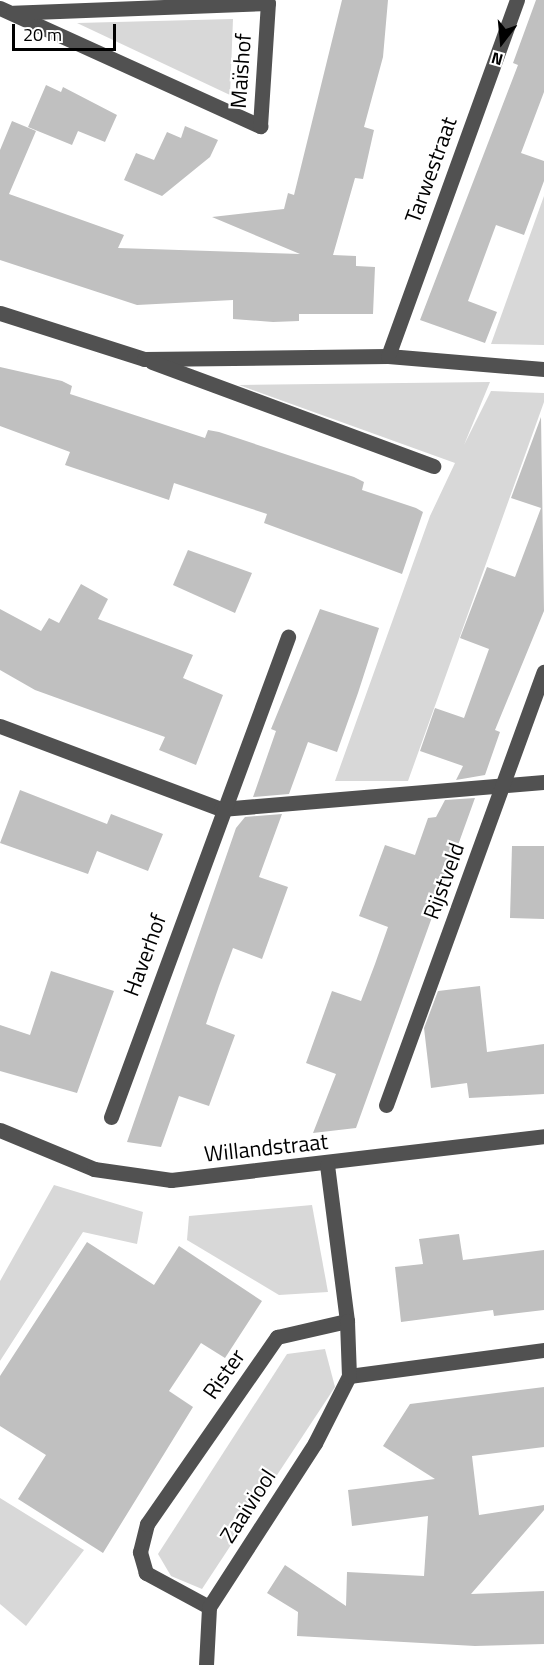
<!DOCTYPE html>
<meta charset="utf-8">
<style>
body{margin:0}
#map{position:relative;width:544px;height:1665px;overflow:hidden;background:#fff;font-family:"Titillium Web",sans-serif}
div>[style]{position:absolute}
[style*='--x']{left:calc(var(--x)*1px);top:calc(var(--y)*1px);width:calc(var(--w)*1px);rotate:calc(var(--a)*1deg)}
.green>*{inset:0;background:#d8d8d8}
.building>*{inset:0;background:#c0c0c0}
.minor>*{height:15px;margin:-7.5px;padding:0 7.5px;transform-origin:7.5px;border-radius:7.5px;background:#515151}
span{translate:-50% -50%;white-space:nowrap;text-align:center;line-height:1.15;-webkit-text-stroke:4.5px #fff;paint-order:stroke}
.street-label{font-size:22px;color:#000}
.north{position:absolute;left:472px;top:12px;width:60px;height:60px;-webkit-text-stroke:4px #fff;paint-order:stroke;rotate:196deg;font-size:16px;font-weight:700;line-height:24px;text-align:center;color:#000}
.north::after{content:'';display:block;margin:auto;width:21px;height:27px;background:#000;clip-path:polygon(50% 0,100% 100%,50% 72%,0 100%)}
.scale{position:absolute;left:12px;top:24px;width:104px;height:27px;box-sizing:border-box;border:3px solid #000;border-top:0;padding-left:8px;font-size:18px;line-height:21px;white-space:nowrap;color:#000;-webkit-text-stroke:4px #fff;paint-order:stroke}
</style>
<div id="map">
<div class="green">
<div style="clip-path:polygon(233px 19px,230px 95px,77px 23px)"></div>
<div style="clip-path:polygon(544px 196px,544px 345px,491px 344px)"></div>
<div style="clip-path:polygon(490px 382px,464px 445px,491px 391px,544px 393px,544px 402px,408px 781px,335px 781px,430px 516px,455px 463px,239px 385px)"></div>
<div style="clip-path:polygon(54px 1185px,143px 1212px,137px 1244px,83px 1232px,0 1361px,0 1281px)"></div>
<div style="clip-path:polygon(312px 1205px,328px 1292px,279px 1295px,187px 1240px,189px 1216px)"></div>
<div style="clip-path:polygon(325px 1349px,335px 1387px,202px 1589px,171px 1576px,158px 1554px,287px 1354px)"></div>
<div style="clip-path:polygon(0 1498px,84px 1550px,26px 1626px,0 1604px)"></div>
</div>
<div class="building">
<div style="clip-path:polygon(342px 0,388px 0,383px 57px,364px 127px,374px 130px,363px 179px,355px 178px,333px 255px,356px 256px,356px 266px,375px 267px,373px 314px,299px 314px,299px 321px,273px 322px,233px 319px,233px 300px,137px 305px,0 260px,0 150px,12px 121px,36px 131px,9px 194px,124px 235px,118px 248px,300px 254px,212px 217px,284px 209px,288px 193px,294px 195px)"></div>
<div style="clip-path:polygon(536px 0,544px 0,544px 92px,521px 153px,544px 161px,544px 181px,524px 235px,496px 225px,468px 301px,497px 312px,485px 343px,420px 320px,518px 65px,513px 63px)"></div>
<div style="clip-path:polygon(46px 85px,61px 92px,63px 87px,117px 115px,105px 142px,78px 131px,72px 145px,28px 127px)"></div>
<div style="clip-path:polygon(185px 126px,218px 140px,210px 157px,162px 196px,124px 180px,136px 153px,154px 160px,167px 132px,181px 138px)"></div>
<div style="clip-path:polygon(0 367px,62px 381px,72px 386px,70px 394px,205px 438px,208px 430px,219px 432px,354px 477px,364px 482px,362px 490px,416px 508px,423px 512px,402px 574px,264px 523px,267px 514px,174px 483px,169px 500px,65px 465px,70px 452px,0 426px)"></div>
<div style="clip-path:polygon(541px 417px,544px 611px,495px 730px,500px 732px,485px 775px,456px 780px,463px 766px,420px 751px,435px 708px,464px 718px,489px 649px,460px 638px,487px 567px,515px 577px,541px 508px,511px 498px)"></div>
<div style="clip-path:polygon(188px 550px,252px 573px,235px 613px,173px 585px)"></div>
<div style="clip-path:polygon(81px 584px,108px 599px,98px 619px,193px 655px,183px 678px,223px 695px,196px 765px,159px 750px,165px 737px,35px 690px,0 670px,0 609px,41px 631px,49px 618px,59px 623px)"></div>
<div style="clip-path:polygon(320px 609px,379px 628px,358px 693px,337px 752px,308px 742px,289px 794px,253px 797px,276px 731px,271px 729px)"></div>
<div style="clip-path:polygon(20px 790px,107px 824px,111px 814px,163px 834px,148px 871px,97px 851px,88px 874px,0 843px)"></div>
<div style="clip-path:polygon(475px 798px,356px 1128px,313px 1133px,336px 1074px,306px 1063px,332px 991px,361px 1001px,375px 964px,388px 927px,359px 916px,385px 845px,415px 855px,428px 818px,436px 817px,445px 800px)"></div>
<div style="clip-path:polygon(282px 814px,259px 877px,288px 887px,262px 959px,233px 948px,219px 986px,206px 1024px,235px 1035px,209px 1106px,179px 1096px,161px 1147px,127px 1142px,236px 828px,245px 817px)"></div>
<div style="clip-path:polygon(512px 846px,544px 846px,544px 919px,510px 918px)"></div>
<div style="clip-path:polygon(51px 971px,114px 991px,77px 1093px,0 1071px,0 1025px,30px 1035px)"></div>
<div style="clip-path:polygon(480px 986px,487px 1052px,544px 1044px,544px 1094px,469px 1098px,467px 1083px,431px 1088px,424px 1028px,438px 991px)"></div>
<div style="clip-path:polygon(459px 1234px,463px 1260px,544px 1250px,544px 1310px,494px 1316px,493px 1310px,401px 1322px,395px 1267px,423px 1264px,419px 1239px)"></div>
<div style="clip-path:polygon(87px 1242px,154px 1285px,179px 1246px,262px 1301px,225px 1358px,201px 1343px,169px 1391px,193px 1407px,103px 1553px,18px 1499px,46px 1455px,0 1426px,0 1376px)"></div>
<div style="clip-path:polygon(544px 1387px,544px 1447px,472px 1456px,479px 1515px,544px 1505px,544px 1510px,471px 1594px,544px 1591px,544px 1644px,475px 1646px,297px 1636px,298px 1612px,267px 1593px,285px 1565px,346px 1606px,347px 1572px,424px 1576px,428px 1516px,352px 1526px,348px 1490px,435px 1479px,383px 1446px,410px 1404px)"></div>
</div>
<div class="minor">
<div style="--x:0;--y:8;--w:286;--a:24.4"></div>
<div style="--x:260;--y:126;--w:123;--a:-86.3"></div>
<div style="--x:268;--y:3;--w:255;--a:177.8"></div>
<div style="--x:0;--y:313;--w:151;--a:17.7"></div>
<div style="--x:144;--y:359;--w:244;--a:-0.7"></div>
<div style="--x:388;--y:356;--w:157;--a:4.8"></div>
<div style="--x:388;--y:356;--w:379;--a:-70.1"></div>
<div style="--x:152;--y:362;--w:300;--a:20.3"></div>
<div style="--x:0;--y:726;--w:236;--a:20.6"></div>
<div style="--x:221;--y:809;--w:324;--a:-4.8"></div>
<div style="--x:386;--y:1105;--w:461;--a:-70"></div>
<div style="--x:111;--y:1117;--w:512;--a:-69.76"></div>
<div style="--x:0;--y:1130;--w:102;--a:22.5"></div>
<div style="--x:94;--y:1169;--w:78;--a:8.1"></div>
<div style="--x:171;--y:1180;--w:376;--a:-6.7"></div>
<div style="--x:349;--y:1376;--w:197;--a:-7.6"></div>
<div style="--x:209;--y:1607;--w:72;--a:-151.6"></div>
<div style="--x:146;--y:1573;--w:22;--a:-106"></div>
<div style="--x:140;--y:1552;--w:29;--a:-76"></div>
<div style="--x:147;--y:1524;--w:228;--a:-55.2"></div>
<div style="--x:277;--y:1337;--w:72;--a:-12.9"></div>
<div style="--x:347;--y:1321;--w:157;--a:-97.3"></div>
<div style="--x:206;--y:1665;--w:58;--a:-87"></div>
<div style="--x:209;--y:1607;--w:195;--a:-57.1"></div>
<div style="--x:315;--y:1443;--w:75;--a:-63.1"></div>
<div style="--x:349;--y:1376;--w:55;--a:-92.1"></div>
</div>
<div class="street-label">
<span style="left:241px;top:71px;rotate:-86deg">Maïshof</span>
<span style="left:431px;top:170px;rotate:-70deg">Tarwestraat</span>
<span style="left:444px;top:881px;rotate:-70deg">Rijstveld</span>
<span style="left:145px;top:955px;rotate:-70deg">Haverhof</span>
<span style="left:266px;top:1148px;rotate:-6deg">Willandstraat</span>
<span style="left:224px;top:1374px;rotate:-55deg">Rister</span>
<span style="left:248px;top:1506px;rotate:-57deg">Zaaiviool</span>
</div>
<div class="north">N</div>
<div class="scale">20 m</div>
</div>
